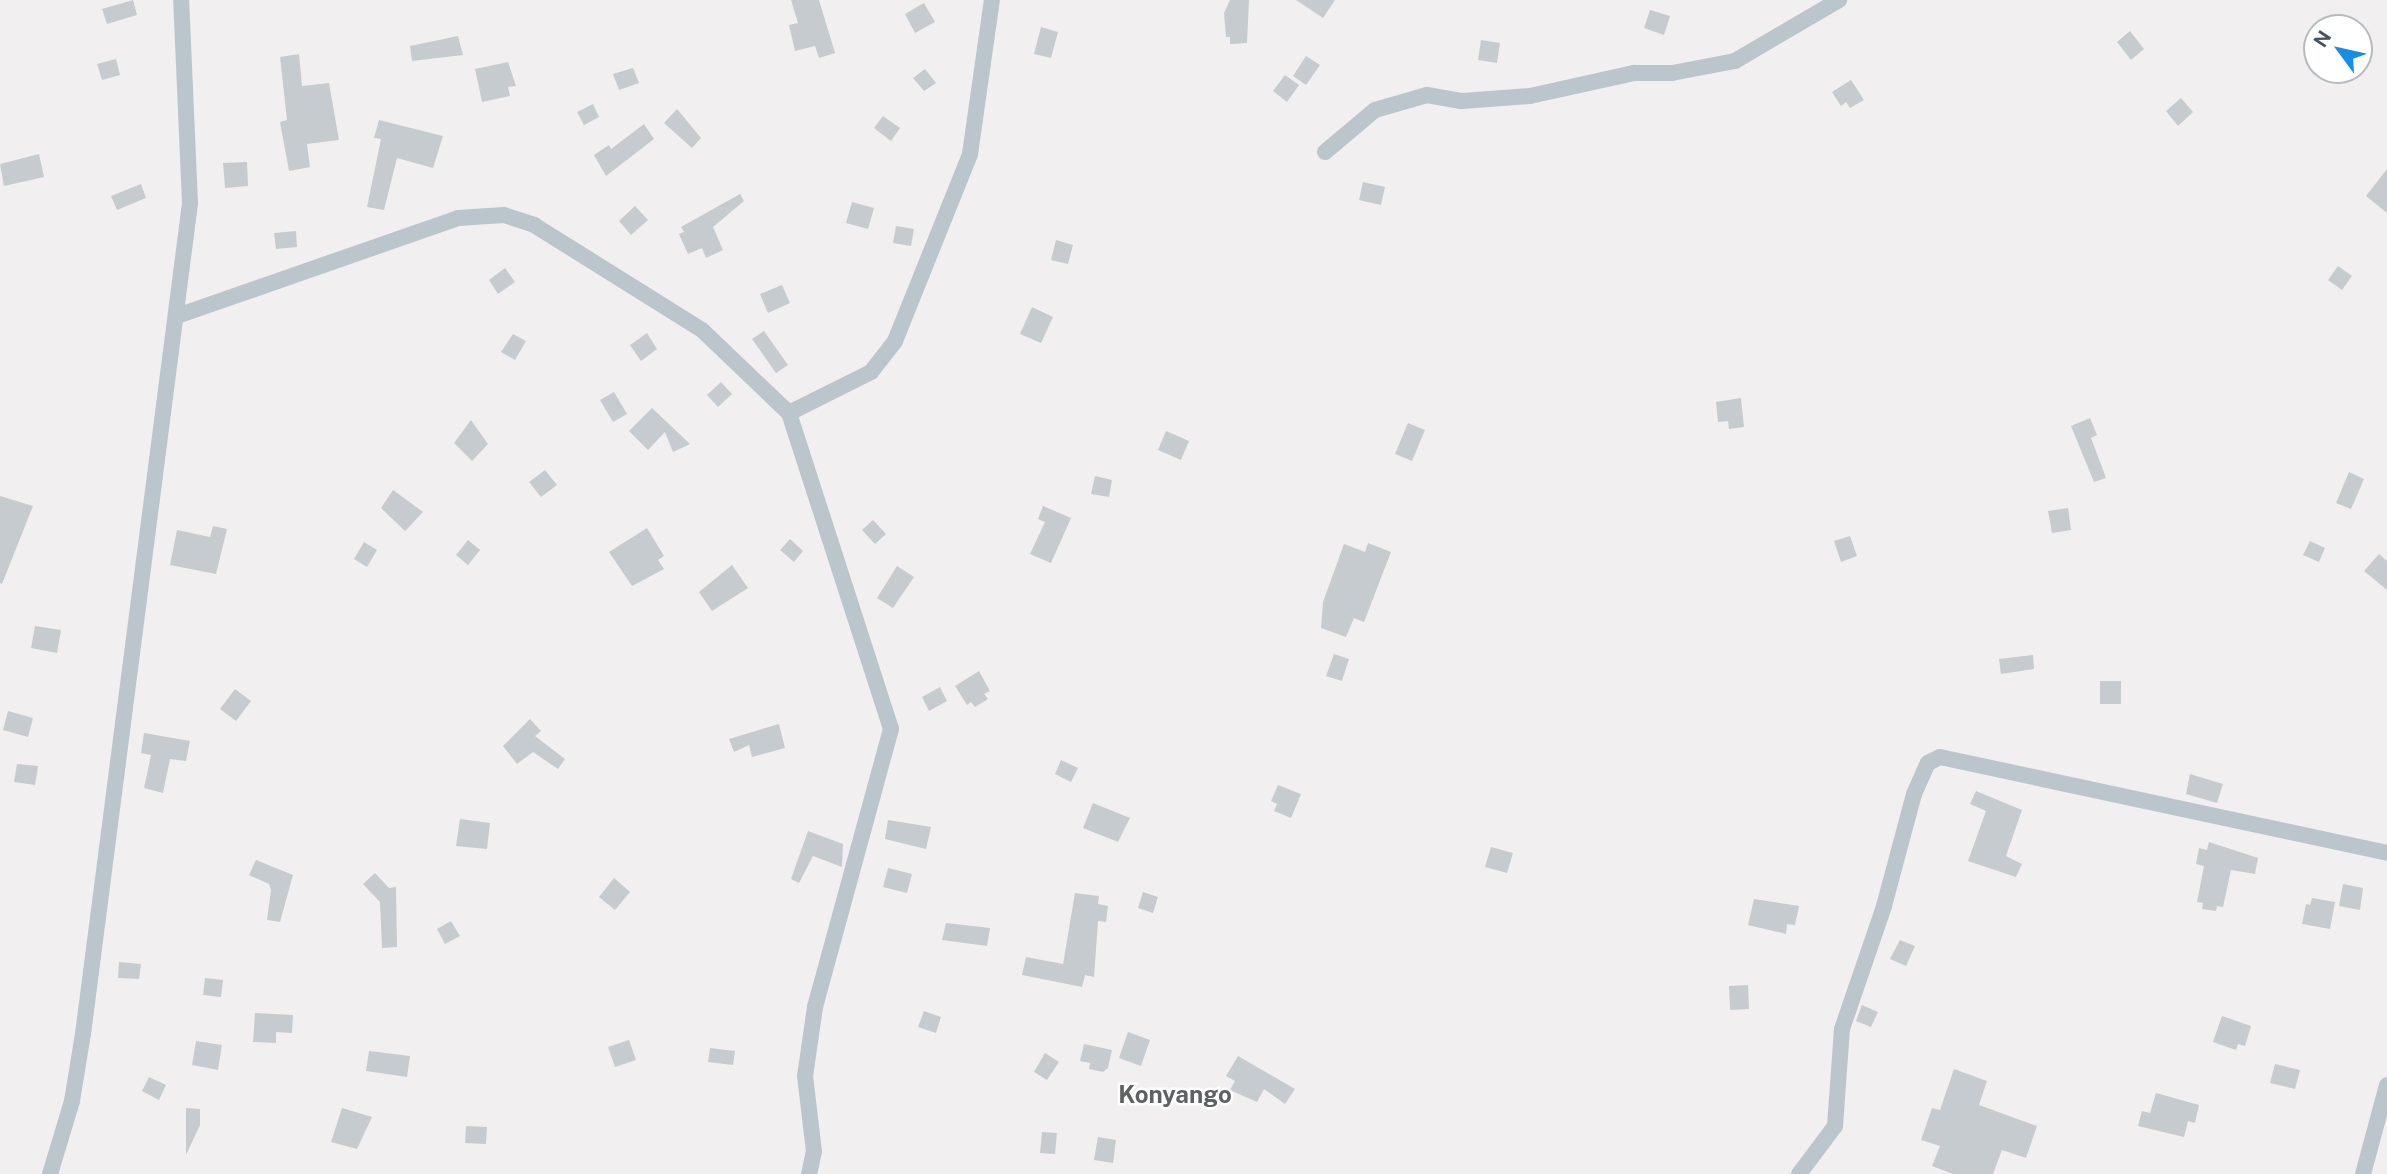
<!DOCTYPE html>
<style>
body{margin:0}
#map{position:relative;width:2387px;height:1174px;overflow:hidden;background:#f2eff0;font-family:"Public Sans",sans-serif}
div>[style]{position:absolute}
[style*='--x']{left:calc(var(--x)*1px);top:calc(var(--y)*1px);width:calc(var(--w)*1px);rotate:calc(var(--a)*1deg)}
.building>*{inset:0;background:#c6cbcf}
.street>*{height:16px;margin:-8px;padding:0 8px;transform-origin:8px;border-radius:8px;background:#bbc6cc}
span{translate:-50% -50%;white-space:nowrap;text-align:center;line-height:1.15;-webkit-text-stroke:5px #fff;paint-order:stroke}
.neighbourhood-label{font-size:24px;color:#5c6164;font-weight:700}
.north{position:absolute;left:2303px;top:14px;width:70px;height:70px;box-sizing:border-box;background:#fff;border:2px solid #b5bbbe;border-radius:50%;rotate:303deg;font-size:19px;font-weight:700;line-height:28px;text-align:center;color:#47565d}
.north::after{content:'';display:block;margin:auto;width:24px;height:32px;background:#178ee4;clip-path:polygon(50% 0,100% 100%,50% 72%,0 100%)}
</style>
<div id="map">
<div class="building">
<div style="clip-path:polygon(133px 0,137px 15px,107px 24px,102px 9px)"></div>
<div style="clip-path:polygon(791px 0,819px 0,835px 53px,819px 58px,815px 46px,795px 51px,789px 25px,798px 23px)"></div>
<div style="clip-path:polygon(1230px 0,1249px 0,1247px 43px,1230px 44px,1230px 37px,1226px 37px,1224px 13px)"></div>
<div style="clip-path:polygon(1296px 0,1335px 0,1323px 18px)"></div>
<div style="clip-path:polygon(924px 3px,935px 22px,915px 33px,905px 14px)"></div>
<div style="clip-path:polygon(1650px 10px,1670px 16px,1664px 35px,1644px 28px)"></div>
<div style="clip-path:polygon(1041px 27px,1058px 32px,1051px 58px,1034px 54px)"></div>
<div style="clip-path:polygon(2130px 31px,2144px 49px,2131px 60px,2117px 42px)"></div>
<div style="clip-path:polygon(458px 36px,463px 55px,412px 61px,410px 46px)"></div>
<div style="clip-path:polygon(1481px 40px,1500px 43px,1497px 63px,1478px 60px)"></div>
<div style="clip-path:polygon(299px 54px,302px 86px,329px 83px,339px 140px,307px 144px,310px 167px,289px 171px,280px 122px,287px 120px,280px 57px)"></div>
<div style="clip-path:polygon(1306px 56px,1320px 65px,1306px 85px,1293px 76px)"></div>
<div style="clip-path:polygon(116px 59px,120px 75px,102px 80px,97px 64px)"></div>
<div style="clip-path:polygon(508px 62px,516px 86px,508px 87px,510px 96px,482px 102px,475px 69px)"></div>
<div style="clip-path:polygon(633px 68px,639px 83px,619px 90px,613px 74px)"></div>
<div style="clip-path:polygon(925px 69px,936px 83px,924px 91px,913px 78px)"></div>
<div style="clip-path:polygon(1285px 75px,1299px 85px,1287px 102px,1273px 91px)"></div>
<div style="clip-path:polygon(1851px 80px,1864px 100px,1850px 108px,1846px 102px,1841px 106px,1832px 92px)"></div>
<div style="clip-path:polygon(2181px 98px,2193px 112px,2178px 126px,2166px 111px)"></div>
<div style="clip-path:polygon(593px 104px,599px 117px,584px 125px,577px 112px)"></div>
<div style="clip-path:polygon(677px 109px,701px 138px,692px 148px,664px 123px)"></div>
<div style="clip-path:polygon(883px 116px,900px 128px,891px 141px,874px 128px)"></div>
<div style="clip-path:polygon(379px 120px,443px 136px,433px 168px,397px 158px,384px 210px,367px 207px,381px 139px,374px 138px)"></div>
<div style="clip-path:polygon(644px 124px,654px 139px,606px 176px,594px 155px,609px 145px,611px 149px)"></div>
<div style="clip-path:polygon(39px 154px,44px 177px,4px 186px,0 164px)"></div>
<div style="clip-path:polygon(247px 162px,248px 186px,225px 188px,223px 163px)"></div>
<div style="clip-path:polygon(2387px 169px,2387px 213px,2366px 196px)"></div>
<div style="clip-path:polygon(1363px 182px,1385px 187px,1381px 205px,1359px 200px)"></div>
<div style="clip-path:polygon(141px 184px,146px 198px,117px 210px,111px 196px)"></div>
<div style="clip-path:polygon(740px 194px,744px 201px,713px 227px,723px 250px,706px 258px,702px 248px,688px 254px,679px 234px,684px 232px,681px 227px)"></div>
<div style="clip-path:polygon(852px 202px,874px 208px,868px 229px,846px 223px)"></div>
<div style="clip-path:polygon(635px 206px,648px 220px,631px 235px,619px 221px)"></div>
<div style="clip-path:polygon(896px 226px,914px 229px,911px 246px,893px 243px)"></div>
<div style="clip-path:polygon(296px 231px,297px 247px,276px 249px,274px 233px)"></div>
<div style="clip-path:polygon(1056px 240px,1073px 245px,1068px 264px,1051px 260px)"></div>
<div style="clip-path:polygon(2338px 266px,2352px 276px,2342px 290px,2328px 280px)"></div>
<div style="clip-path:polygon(505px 268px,515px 282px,498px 294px,489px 280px)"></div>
<div style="clip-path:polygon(782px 285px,790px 303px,768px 313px,760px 294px)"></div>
<div style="clip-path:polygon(1032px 307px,1053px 317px,1041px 343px,1020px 334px)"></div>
<div style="clip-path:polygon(764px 331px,788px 365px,776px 373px,752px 339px)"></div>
<div style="clip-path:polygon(647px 333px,657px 349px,641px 361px,630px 345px)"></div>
<div style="clip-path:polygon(513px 334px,526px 341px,515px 360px,501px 352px)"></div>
<div style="clip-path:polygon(721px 382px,732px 394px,718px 407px,707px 395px)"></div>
<div style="clip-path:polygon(614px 392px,627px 414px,613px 422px,600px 400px)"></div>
<div style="clip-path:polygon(1741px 398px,1744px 427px,1729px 429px,1728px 421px,1718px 422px,1716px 402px)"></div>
<div style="clip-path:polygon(652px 408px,690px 444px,673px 452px,665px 432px,648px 450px,629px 431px)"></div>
<div style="clip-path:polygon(2090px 418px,2097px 435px,2091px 438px,2106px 478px,2094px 482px,2071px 426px)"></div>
<div style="clip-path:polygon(471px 420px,488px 444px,472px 461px,454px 443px)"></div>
<div style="clip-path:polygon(1408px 423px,1425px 430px,1412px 461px,1395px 454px)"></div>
<div style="clip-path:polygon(1166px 431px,1189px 441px,1181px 460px,1158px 450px)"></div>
<div style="clip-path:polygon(545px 470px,557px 485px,541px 497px,529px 482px)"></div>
<div style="clip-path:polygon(2349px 472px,2364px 479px,2351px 509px,2336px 503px)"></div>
<div style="clip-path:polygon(1095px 476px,1112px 480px,1109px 497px,1091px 494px)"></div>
<div style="clip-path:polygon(393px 490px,423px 512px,405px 531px,381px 508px)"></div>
<div style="clip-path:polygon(0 496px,33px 506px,2px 584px,0 583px)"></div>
<div style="clip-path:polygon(1043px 506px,1071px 518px,1051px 563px,1030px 554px,1045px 522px,1038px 519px)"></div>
<div style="clip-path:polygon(2068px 508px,2071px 530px,2052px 533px,2048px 511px)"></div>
<div style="clip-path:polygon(873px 520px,886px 534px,875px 544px,862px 530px)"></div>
<div style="clip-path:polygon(213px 526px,227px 529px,216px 574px,170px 565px,177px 530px,210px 537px)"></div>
<div style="clip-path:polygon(647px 528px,664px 556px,658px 560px,664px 569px,632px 586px,609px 552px)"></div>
<div style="clip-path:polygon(1850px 536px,1857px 556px,1841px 562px,1834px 541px)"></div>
<div style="clip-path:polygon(790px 539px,803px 551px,794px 562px,780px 550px)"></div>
<div style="clip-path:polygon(468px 540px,480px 550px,468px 565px,456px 555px)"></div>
<div style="clip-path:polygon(2310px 541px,2325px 548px,2319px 562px,2303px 555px)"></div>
<div style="clip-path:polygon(364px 542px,377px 550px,367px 567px,354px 559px)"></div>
<div style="clip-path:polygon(1368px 543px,1391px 552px,1364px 622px,1354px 618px,1346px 637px,1321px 628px,1323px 602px,1344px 544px,1365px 552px)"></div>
<div style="clip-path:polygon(2379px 554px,2387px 561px,2387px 590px,2364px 571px)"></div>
<div style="clip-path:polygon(732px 565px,748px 588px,712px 611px,699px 592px)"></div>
<div style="clip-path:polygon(897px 566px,914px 577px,893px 608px,877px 598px)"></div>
<div style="clip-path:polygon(35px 626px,61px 630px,57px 653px,31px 648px)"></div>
<div style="clip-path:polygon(1334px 654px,1349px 659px,1342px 681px,1326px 676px)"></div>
<div style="clip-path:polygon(2033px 655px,2034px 669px,2001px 674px,1999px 659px)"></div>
<div style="clip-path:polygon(979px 671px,990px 691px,984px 694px,988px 699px,975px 707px,971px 702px,967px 705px,955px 686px)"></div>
<div style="clip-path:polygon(2100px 681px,2121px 681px,2121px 704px,2100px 704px)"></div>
<div style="clip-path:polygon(940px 687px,947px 701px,929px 711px,922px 697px)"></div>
<div style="clip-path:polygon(235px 689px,251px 701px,236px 721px,220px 709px)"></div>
<div style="clip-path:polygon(8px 711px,33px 718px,28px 737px,3px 730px)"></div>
<div style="clip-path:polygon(530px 719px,541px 731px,535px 736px,565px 759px,558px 769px,533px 752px,517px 764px,503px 746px)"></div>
<div style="clip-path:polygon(779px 724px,785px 748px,752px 757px,749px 745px,734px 752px,729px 739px)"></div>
<div style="clip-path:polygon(144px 733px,190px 741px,186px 761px,170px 759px,163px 793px,144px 788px,151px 755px,141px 753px)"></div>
<div style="clip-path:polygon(1061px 760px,1078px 768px,1071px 782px,1055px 774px)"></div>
<div style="clip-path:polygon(17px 764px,38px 766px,35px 785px,14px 782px)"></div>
<div style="clip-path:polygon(2190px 774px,2223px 784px,2217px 803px,2186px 794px)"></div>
<div style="clip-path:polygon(1278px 785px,1301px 794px,1291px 818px,1274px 811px,1277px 804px,1271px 801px)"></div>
<div style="clip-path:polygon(1976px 791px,2022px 810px,2006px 856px,2022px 864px,2016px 877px,1968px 861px,1986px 811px,1970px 804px)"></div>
<div style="clip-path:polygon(1093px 803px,1130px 818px,1118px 842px,1083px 828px)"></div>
<div style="clip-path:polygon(460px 819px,490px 823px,487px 849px,456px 846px)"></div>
<div style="clip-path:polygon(888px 820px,931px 827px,926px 849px,885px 839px)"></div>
<div style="clip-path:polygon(808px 831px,843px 844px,842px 867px,813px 856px,799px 883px,791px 879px)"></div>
<div style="clip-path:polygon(2209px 842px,2258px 858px,2255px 874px,2231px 870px,2223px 907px,2217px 906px,2216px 911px,2202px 909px,2203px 903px,2197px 902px,2204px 866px,2196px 864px,2199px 848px,2207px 850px)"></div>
<div style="clip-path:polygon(1491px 847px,1513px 853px,1507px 873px,1485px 867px)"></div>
<div style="clip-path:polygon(256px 860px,293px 875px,280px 922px,267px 920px,271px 890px,269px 884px,249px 875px)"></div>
<div style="clip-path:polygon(888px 868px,912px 874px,907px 893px,883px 887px)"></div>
<div style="clip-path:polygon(375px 873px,389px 888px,396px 887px,397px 947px,382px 948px,380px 902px,363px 884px)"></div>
<div style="clip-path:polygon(614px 878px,630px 892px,615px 910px,599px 897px)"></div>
<div style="clip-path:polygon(2343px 884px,2363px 888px,2360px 910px,2339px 906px)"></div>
<div style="clip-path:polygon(1143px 892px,1158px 897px,1153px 913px,1138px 908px)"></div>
<div style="clip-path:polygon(1075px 893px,1099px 896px,1098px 904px,1108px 906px,1106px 922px,1098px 921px,1094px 977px,1085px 975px,1082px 987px,1022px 975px,1026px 957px,1063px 964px)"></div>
<div style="clip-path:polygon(2312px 898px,2335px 902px,2330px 929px,2302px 924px,2306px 904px,2310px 905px)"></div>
<div style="clip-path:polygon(1754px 899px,1799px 906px,1795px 925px,1787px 924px,1786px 934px,1748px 925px)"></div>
<div style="clip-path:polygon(451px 921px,460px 936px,445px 944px,437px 929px)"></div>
<div style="clip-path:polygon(946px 923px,990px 928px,987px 946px,942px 940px)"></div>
<div style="clip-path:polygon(1900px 940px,1915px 946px,1906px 966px,1890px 959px)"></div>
<div style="clip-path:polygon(119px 962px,141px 964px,139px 979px,118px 978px)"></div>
<div style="clip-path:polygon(205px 978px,223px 980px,221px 997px,203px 995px)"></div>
<div style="clip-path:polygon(1748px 985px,1749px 1009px,1730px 1010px,1729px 986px)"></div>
<div style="clip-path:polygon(1862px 1005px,1878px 1012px,1871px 1027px,1856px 1021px)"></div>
<div style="clip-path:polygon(924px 1011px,941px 1017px,936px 1033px,918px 1027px)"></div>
<div style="clip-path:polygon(255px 1013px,293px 1015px,292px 1033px,276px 1032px,276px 1043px,253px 1042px)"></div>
<div style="clip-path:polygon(2222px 1016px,2251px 1026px,2245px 1046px,2238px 1044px,2236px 1050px,2213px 1042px)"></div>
<div style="clip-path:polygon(1128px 1032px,1150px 1040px,1141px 1066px,1119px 1058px)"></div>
<div style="clip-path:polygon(629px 1040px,636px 1060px,615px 1067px,608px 1047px)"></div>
<div style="clip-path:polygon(196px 1041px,222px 1045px,218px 1070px,192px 1065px)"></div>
<div style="clip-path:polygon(1084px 1044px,1112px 1050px,1108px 1068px,1103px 1072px,1089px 1069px,1090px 1063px,1080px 1061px)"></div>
<div style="clip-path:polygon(710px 1048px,735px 1051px,733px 1065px,708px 1062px)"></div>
<div style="clip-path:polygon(369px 1051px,410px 1056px,407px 1077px,366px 1071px)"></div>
<div style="clip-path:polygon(1045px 1053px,1059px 1062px,1047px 1080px,1034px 1072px)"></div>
<div style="clip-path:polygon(1238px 1056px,1295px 1089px,1285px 1104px,1264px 1089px,1257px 1102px,1230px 1090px,1235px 1081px,1226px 1076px)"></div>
<div style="clip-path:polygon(2275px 1064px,2300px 1070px,2295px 1089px,2270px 1083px)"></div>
<div style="clip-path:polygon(1954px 1069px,1987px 1081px,1979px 1105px,2037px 1126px,2026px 1158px,2002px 1150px,1993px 1174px,1953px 1174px,1932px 1166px,1940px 1146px,1921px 1140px,1932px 1108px,1940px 1110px)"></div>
<div style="clip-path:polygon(149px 1077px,166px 1085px,159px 1100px,142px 1091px)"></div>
<div style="clip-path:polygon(2156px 1093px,2199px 1105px,2195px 1123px,2188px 1121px,2184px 1137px,2138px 1126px,2142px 1111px,2150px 1113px)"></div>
<div style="clip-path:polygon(186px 1108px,200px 1109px,200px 1125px,186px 1155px)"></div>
<div style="clip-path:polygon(342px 1108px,372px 1117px,357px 1149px,331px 1142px)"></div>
<div style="clip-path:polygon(466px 1126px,487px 1127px,486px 1144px,465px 1143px)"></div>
<div style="clip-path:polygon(1042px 1132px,1057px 1133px,1055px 1154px,1040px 1153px)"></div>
<div style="clip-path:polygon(1098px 1137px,1116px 1140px,1113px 1163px,1094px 1160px)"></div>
</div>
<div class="street">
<div style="--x:1325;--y:152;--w:65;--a:-40"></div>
<div style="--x:1375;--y:110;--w:54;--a:-16.1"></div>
<div style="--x:1427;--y:95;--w:36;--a:10"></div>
<div style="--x:1462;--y:101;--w:68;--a:-4.2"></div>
<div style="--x:1530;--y:96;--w:107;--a:-12.5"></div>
<div style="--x:1634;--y:73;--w:38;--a:0"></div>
<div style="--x:1672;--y:73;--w:64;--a:-10.8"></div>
<div style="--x:1735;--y:61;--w:121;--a:-30.4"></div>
<div style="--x:177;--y:316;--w:298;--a:-19.2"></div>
<div style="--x:458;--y:218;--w:46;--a:-3.7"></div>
<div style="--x:504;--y:215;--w:32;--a:18"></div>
<div style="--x:534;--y:225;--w:198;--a:32"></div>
<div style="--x:702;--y:330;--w:120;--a:43.7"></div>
<div style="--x:789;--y:413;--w:332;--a:72.1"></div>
<div style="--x:891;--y:729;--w:288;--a:105.3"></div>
<div style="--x:815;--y:1007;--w:70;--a:98.2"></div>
<div style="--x:805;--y:1076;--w:76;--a:83.2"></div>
<div style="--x:814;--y:1151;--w:24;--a:102"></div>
<div style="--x:789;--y:413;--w:92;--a:-26.6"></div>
<div style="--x:871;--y:372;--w:39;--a:-52"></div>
<div style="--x:895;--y:341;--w:201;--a:-68.1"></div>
<div style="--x:970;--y:154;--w:156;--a:-81.9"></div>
<div style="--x:50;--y:1174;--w:76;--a:-73.2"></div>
<div style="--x:72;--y:1101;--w:68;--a:-80.7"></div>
<div style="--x:83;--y:1034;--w:838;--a:-82.66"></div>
<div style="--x:190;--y:203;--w:203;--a:-92.5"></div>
<div style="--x:1799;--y:1174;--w:60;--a:-53.1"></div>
<div style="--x:1835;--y:1126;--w:97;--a:-85.9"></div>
<div style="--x:1842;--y:1029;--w:130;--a:-71.1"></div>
<div style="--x:1884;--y:906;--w:116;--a:-75"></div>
<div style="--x:1914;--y:794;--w:34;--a:-66"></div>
<div style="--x:1928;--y:763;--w:13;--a:-27"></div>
<div style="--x:1940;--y:757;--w:457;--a:12.1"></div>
<div style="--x:2363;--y:1174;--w:92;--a:-74.9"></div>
</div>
<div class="neighbourhood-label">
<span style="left:1175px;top:1095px">Konyango</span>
</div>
<div class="north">N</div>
</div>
